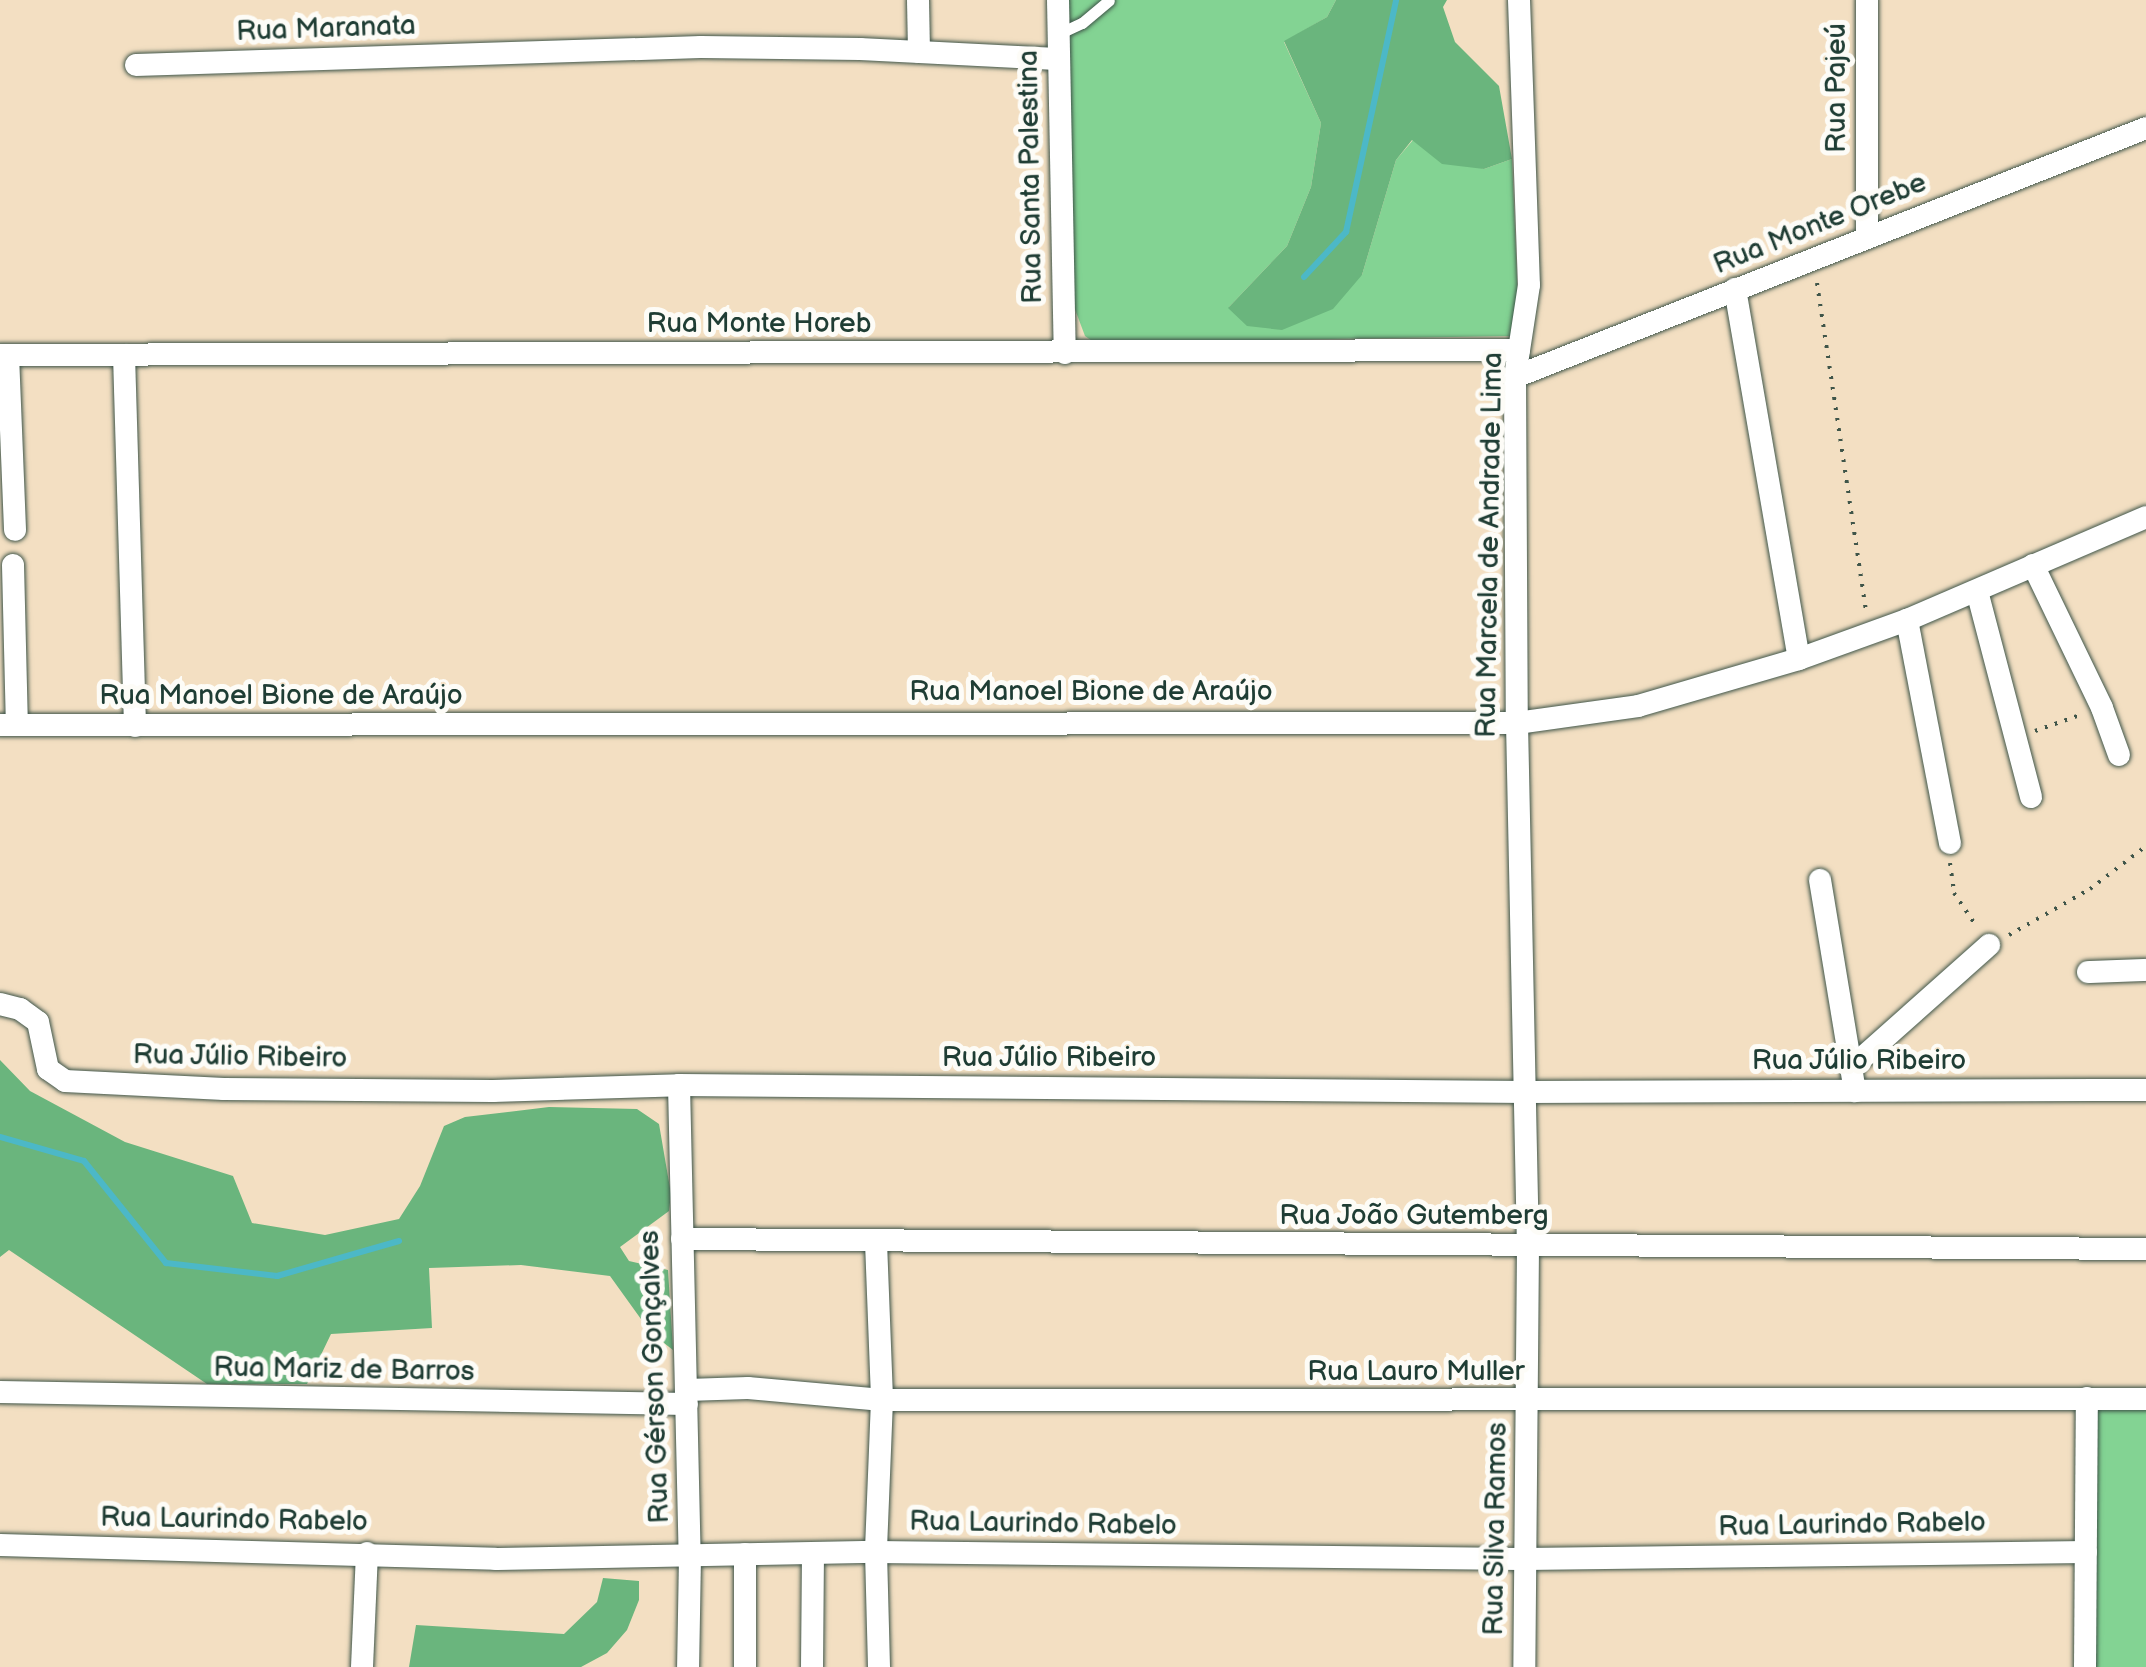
<!DOCTYPE html>
<meta charset="utf-8">
<style>
body{margin:0}
#map{position:relative;width:2146px;height:1667px;overflow:hidden;background:#f3dfc2;font-family:"Balsamiq Sans",sans-serif}
div>[style]{position:absolute}
[style*='--x']{left:calc(var(--x)*1px);top:calc(var(--y)*1px);width:calc(var(--w)*1px);rotate:calc(var(--a)*1deg)}
.green>*{inset:0;background:#83d393}
.forest>*{inset:0;background:#6ab57d}
.stream>*{height:6px;margin:-3px;padding:0 3px;transform-origin:3px;border-radius:3px;background:#4cb8c7}
.path>*{height:4px;margin-top:-2px;transform-origin:0;background:repeating-linear-gradient(90deg,#3f5549 0 2.5px,transparent 0 10.5px)}
.roads{filter:drop-shadow(0 0 2px #3f5549) drop-shadow(0 0 2px #3f5549)}
.lane>*{height:11px;margin:-5.5px;padding:0 5.5px;transform-origin:5.5px;border-radius:5.5px;background:#fff}
.street>*{height:22px;margin:-11px;padding:0 11px;transform-origin:11px;border-radius:11px;background:#fff}
span{translate:-50% -50%;white-space:nowrap;text-align:center;line-height:1.15;-webkit-text-stroke:10px #fdfcf7;paint-order:stroke}
.street-label{font-size:28px;color:#1f3d34}
</style>
<div id="map">
<div class="green">
<div style="clip-path:polygon(1069px 0,1336px 0,1327px 17px,1284px 42px,1321px 123px,1311px 187px,1287px 246px,1229px 307px,1362px 275px,1396px 160px,1413px 140px,1484px 169px,1512px 159px,1518px 302px,1512px 336px,1095px 343px,1085px 336px,1073px 304px)"></div>
<div style="clip-path:polygon(2087px 1398px,2146px 1399px,2146px 1667px,2085px 1667px)"></div>
</div>
<div class="forest">
<div style="clip-path:polygon(1336px 0,1447px 0,1443px 7px,1455px 42px,1499px 86px,1512px 159px,1484px 169px,1442px 164px,1412px 140px,1396px 160px,1362px 275px,1333px 309px,1282px 330px,1247px 326px,1228px 308px,1287px 246px,1311px 187px,1321px 123px,1284px 41px,1327px 17px)"></div>
<div style="clip-path:polygon(0 1060px,30px 1091px,125px 1142px,233px 1176px,252px 1223px,325px 1235px,399px 1219px,420px 1186px,444px 1126px,465px 1117px,549px 1107px,637px 1109px,659px 1124px,671px 1194px,669px 1211px,620px 1247px,629px 1261px,668px 1270px,673px 1350px,651px 1333px,610px 1276px,521px 1265px,429px 1268px,432px 1328px,331px 1334px,307px 1384px,207px 1384px,9px 1250px,0 1257px)"></div>
<div style="clip-path:polygon(603px 1578px,639px 1581px,639px 1600px,627px 1630px,607px 1653px,581px 1667px,409px 1667px,416px 1625px,564px 1634px,597px 1602px)"></div>
</div>
<div class="stream">
<div style="--x:1304;--y:277;--w:62;--a:-47"></div>
<div style="--x:1346;--y:232;--w:237;--a:-77.8"></div>
<div style="--x:0;--y:1137;--w:87;--a:15.9"></div>
<div style="--x:84;--y:1161;--w:131;--a:51.2"></div>
<div style="--x:166;--y:1263;--w:112;--a:6.7"></div>
<div style="--x:277;--y:1276;--w:127;--a:-16"></div>
</div>
<div class="path">
<div style="--x:1817;--y:283;--w:331;--a:81.5"></div>
<div style="--x:2035;--y:731;--w:51;--a:-19.5"></div>
<div style="--x:1950;--y:863;--w:30;--a:82"></div>
<div style="--x:1954;--y:893;--w:40;--a:56"></div>
<div style="--x:2009;--y:935;--w:93;--a:-29.6"></div>
<div style="--x:2090;--y:889;--w:71;--a:-37.5"></div>
</div>
<div class="roads">
<div class="lane">
<div style="--x:1058;--y:34;--w:26;--a:-25"></div>
<div style="--x:1082;--y:23;--w:35;--a:-40"></div>
</div>
<div class="street">
<div style="--x:918;--y:0;--w:52;--a:88.9"></div>
<div style="--x:1058;--y:0;--w:353;--a:88.9"></div>
<div style="--x:1519;--y:0;--w:285;--a:88"></div>
<div style="--x:1529;--y:285;--w:93;--a:98.7"></div>
<div style="--x:1515;--y:377;--w:346;--a:89.7"></div>
<div style="--x:1517;--y:723;--w:524;--a:88.8"></div>
<div style="--x:1528;--y:1247;--w:420;--a:90.5"></div>
<div style="--x:136;--y:65;--w:565;--a:-1.82"></div>
<div style="--x:701;--y:47;--w:159;--a:0.7"></div>
<div style="--x:860;--y:49;--w:197;--a:2.9"></div>
<div style="--x:1867;--y:237;--w:237;--a:-90"></div>
<div style="--x:1735;--y:289;--w:375;--a:80.2"></div>
<div style="--x:0;--y:355;--w:1519;--a:-0.19"></div>
<div style="--x:8;--y:355;--w:175;--a:87.7"></div>
<div style="--x:124;--y:355;--w:371;--a:88.3"></div>
<div style="--x:1515;--y:377;--w:678;--a:-21.53"></div>
<div style="--x:13;--y:565;--w:160;--a:88.6"></div>
<div style="--x:2033;--y:565;--w:159;--a:64.2"></div>
<div style="--x:2102;--y:708;--w:50;--a:70.1"></div>
<div style="--x:1977;--y:591;--w:213;--a:75.3"></div>
<div style="--x:1907;--y:620;--w:227;--a:79.1"></div>
<div style="--x:0;--y:725;--w:1517;--a:-0.08"></div>
<div style="--x:1517;--y:723;--w:122;--a:-8"></div>
<div style="--x:1638;--y:706;--w:168;--a:-16.3"></div>
<div style="--x:1799;--y:659;--w:115;--a:-19.9"></div>
<div style="--x:1907;--y:620;--w:260;--a:-23.3"></div>
<div style="--x:1820;--y:880;--w:214;--a:80.6"></div>
<div style="--x:2088;--y:972;--w:58;--a:-2"></div>
<div style="--x:0;--y:1004;--w:21;--a:14"></div>
<div style="--x:20;--y:1009;--w:22;--a:36"></div>
<div style="--x:38;--y:1022;--w:48;--a:78"></div>
<div style="--x:48;--y:1069;--w:21;--a:35"></div>
<div style="--x:65;--y:1081;--w:159;--a:2.9"></div>
<div style="--x:224;--y:1089;--w:269;--a:0.4"></div>
<div style="--x:493;--y:1091;--w:186;--a:-1.8"></div>
<div style="--x:679;--y:1085;--w:848;--a:0.47"></div>
<div style="--x:1527;--y:1092;--w:619;--a:-0.19"></div>
<div style="--x:1851;--y:1068;--w:185;--a:-41.7"></div>
<div style="--x:679;--y:1085;--w:472;--a:88.7"></div>
<div style="--x:690;--y:1557;--w:110;--a:91"></div>
<div style="--x:682;--y:1239;--w:1464;--a:0.39"></div>
<div style="--x:876;--y:1242;--w:158;--a:87.8"></div>
<div style="--x:882;--y:1400;--w:152;--a:92.3"></div>
<div style="--x:876;--y:1552;--w:115;--a:88.5"></div>
<div style="--x:687;--y:1390;--w:61;--a:-1.9"></div>
<div style="--x:748;--y:1388;--w:135;--a:5.1"></div>
<div style="--x:882;--y:1400;--w:1264;--a:-0.05"></div>
<div style="--x:0;--y:1392;--w:687;--a:1"></div>
<div style="--x:0;--y:1545;--w:495;--a:1.6"></div>
<div style="--x:495;--y:1559;--w:381;--a:-1.1"></div>
<div style="--x:876;--y:1552;--w:649;--a:0.62"></div>
<div style="--x:1525;--y:1559;--w:561;--a:-0.71"></div>
<div style="--x:362;--y:1667;--w:114;--a:-87.5"></div>
<div style="--x:745;--y:1667;--w:113;--a:-90"></div>
<div style="--x:812;--y:1667;--w:111;--a:-89.5"></div>
<div style="--x:2085;--y:1667;--w:269;--a:-89.6"></div>
</div>
</div>
<div class="street-label">
<span style="left:326px;top:29px;rotate:-2deg">Rua Maranata</span>
<span style="left:1837px;top:88px;rotate:-90deg">Rua Pajeú</span>
<span style="left:1031px;top:177px;rotate:-91deg">Rua Santa Palestina</span>
<span style="left:1820px;top:224px;rotate:-22deg">Rua Monte Orebe</span>
<span style="left:759px;top:324px">Rua Monte Horeb</span>
<span style="left:1490px;top:545px;rotate:-89deg">Rua Marcela de Andrade Lima</span>
<span style="left:1091px;top:692px">Rua Manoel Bione de Araújo</span>
<span style="left:281px;top:696px">Rua Manoel Bione de Araújo</span>
<span style="left:240px;top:1057px;rotate:1deg">Rua Júlio Ribeiro</span>
<span style="left:1049px;top:1058px">Rua Júlio Ribeiro</span>
<span style="left:1859px;top:1061px">Rua Júlio Ribeiro</span>
<span style="left:1414px;top:1216px">Rua João Gutemberg</span>
<span style="left:344px;top:1370px;rotate:1deg">Rua Mariz de Barros</span>
<span style="left:1416px;top:1372px">Rua Lauro Muller</span>
<span style="left:655px;top:1377px;rotate:-92deg">Rua Gérson Gonçalves</span>
<span style="left:234px;top:1520px;rotate:1deg">Rua Laurindo Rabelo</span>
<span style="left:1043px;top:1524px;rotate:1deg">Rua Laurindo Rabelo</span>
<span style="left:1852px;top:1525px;rotate:-1deg">Rua Laurindo Rabelo</span>
<span style="left:1496px;top:1529px;rotate:-89deg">Rua Silva Ramos</span>
</div>
</div>
